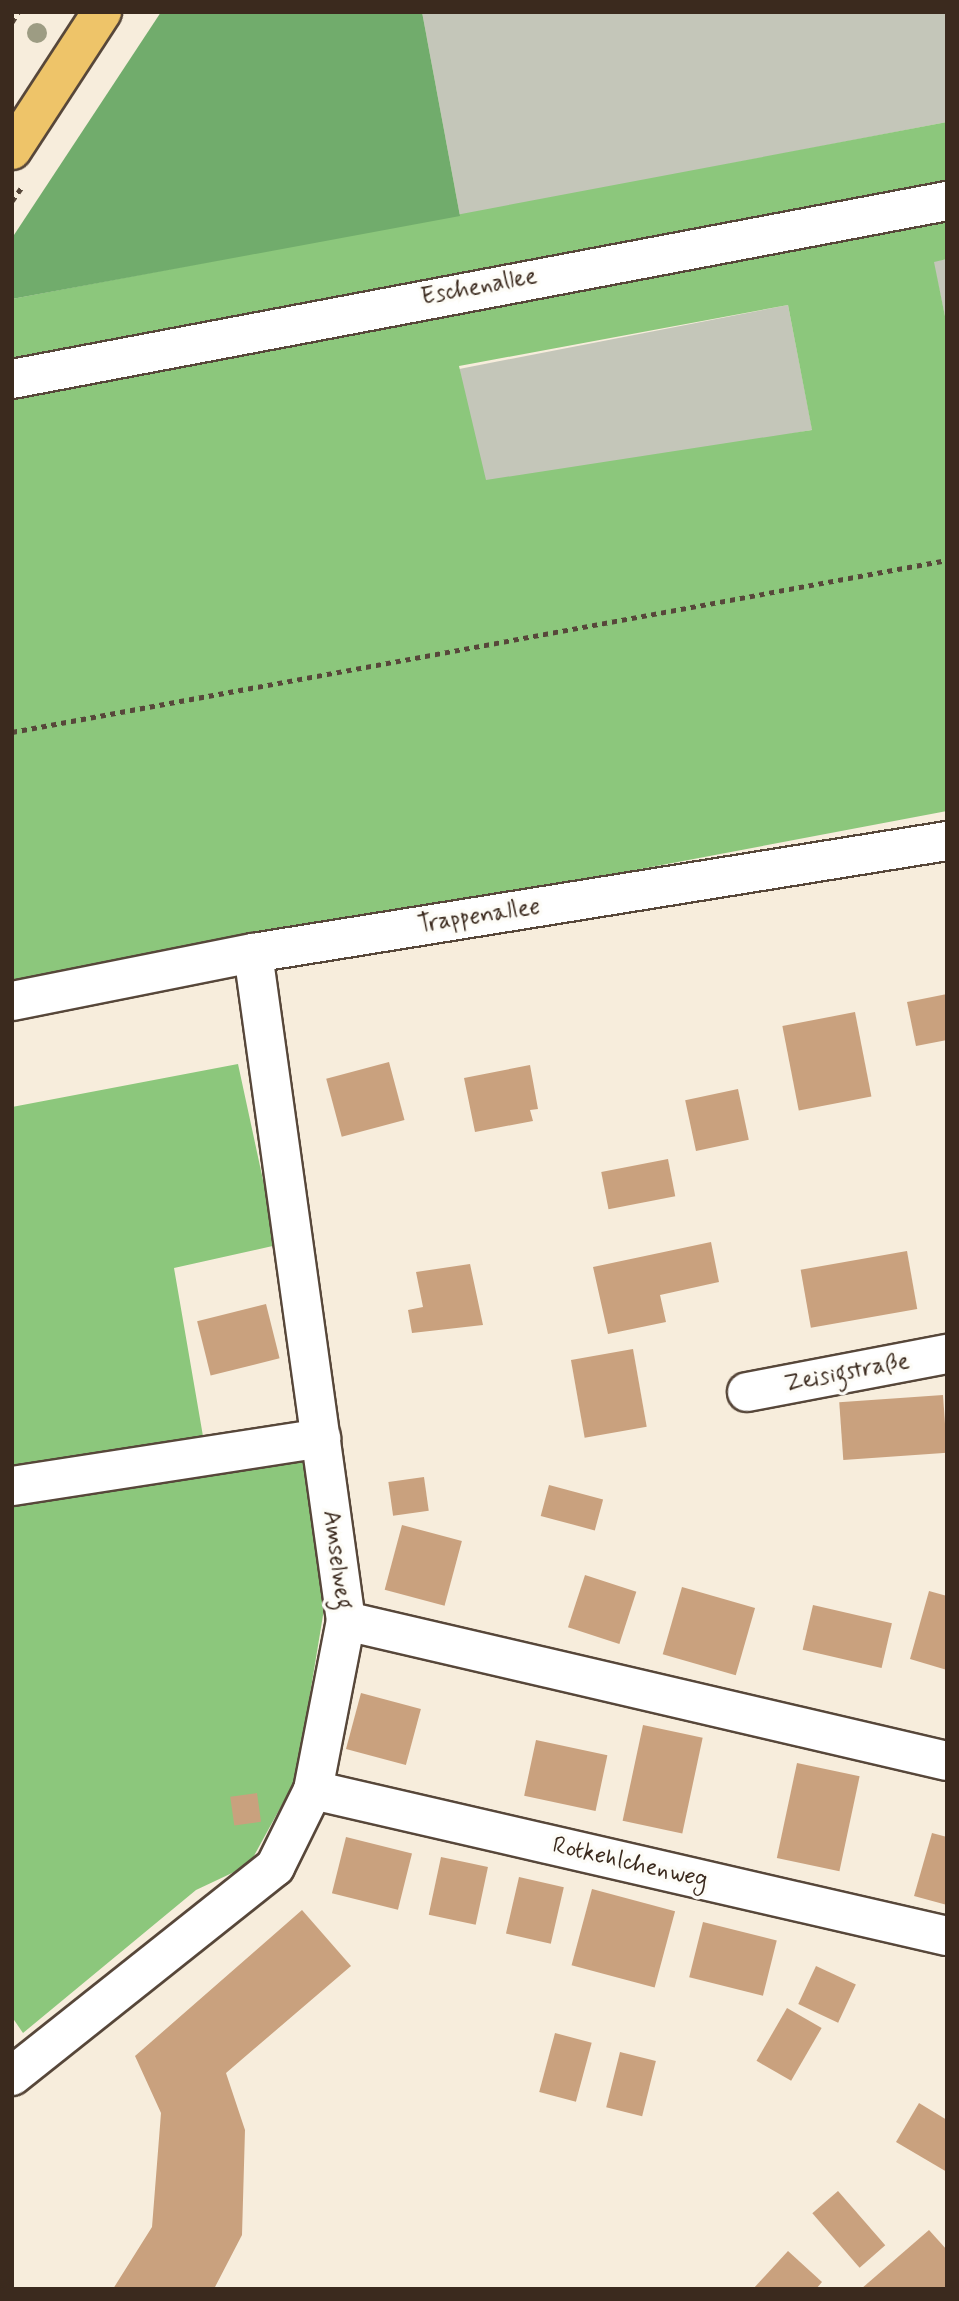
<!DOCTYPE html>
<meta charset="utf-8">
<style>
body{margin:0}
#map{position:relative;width:959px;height:2301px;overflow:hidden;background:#f7eddc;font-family:Mynerve,sans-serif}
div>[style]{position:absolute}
.industrial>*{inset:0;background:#c4c6b9;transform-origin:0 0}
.green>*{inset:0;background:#8cc77c}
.forest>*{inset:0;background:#71ac6c}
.building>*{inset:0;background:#c9a17e;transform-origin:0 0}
.path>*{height:4.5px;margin-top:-2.25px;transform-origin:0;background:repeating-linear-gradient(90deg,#57473a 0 5px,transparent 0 10px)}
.roads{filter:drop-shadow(2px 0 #57473a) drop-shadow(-2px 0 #57473a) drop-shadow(0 2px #57473a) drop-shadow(0 -2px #57473a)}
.minor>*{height:38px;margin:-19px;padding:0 19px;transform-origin:19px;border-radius:19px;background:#fff}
.major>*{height:38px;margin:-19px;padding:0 19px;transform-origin:19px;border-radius:19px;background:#eec469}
.trees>*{width:20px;height:20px;margin:-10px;border-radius:50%;background:#9d9c83}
span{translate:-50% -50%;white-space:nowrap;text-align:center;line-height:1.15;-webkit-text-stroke:7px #fdfcf7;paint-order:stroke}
.street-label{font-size:24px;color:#3b2a1e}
.frame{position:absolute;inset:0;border:14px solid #3b2a1e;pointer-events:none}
</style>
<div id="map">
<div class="industrial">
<div style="clip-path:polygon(422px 12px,947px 12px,947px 122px,460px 216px)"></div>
<div style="clip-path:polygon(947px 259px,947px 326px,933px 261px)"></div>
<div style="left:788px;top:305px;width:127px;height:335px;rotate:79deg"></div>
</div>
<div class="green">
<div style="clip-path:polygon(evenodd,947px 122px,947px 259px,934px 262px,947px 326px,947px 811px,12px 988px,12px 299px,947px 122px,788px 305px,812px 430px,486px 480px,459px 366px,788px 305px)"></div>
<div style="clip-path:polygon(238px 1064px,277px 1245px,174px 1268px,204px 1442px,309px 1432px,328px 1585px,296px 1779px,249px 1865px,196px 1890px,23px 2033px,12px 2017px,12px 1107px)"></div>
</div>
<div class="forest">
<div style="clip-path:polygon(161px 12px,422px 12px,460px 216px,12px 299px,12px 238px)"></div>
</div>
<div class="building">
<div style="clip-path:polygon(947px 994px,947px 1040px,916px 1046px,907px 1002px)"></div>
<div style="left:855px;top:1012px;width:86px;height:74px;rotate:79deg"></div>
<div style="left:389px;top:1062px;width:60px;height:65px;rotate:75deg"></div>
<div style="clip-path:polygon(530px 1065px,538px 1109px,530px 1110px,533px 1121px,475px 1132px,464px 1078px)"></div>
<div style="left:738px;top:1089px;width:52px;height:54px;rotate:78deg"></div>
<div style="left:668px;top:1159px;width:38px;height:68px;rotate:79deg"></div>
<div style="clip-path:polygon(711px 1242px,719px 1282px,660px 1295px,666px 1322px,608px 1334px,593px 1267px)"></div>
<div style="left:907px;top:1251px;width:59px;height:108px;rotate:80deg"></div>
<div style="clip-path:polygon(470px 1264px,483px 1325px,412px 1333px,408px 1310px,423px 1307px,416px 1272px)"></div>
<div style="left:266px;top:1304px;width:56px;height:71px;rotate:76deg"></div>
<div style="left:633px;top:1349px;width:79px;height:63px;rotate:80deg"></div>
<div style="left:943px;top:1395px;width:58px;height:104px;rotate:86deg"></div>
<div style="left:424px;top:1477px;width:34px;height:36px;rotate:82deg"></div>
<div style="left:549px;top:1485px;width:56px;height:32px;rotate:15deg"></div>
<div style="left:402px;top:1525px;width:62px;height:67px;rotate:15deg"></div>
<div style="left:585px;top:1575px;width:54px;height:55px;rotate:18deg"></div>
<div style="left:682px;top:1587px;width:76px;height:70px;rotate:16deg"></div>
<div style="clip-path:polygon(929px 1591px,947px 1596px,947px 1670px,910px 1659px)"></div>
<div style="left:813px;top:1605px;width:81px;height:46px;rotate:13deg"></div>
<div style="left:361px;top:1693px;width:62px;height:58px;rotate:15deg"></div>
<div style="left:643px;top:1725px;width:61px;height:98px;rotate:12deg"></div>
<div style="left:536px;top:1740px;width:73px;height:57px;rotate:12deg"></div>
<div style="left:797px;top:1763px;width:64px;height:97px;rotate:12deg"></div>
<div style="left:257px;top:1793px;width:29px;height:27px;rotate:82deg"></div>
<div style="clip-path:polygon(932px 1833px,947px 1837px,947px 1905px,914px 1896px)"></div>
<div style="left:346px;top:1837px;width:68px;height:58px;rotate:14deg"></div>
<div style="left:441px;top:1857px;width:48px;height:59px;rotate:12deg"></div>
<div style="left:519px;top:1877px;width:46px;height:58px;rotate:13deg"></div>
<div style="left:592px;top:1889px;width:86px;height:79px;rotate:15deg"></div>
<div style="clip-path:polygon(302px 1910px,351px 1966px,226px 2073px,245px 2130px,242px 2235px,214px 2289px,113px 2289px,152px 2227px,161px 2113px,135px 2056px)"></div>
<div style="left:703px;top:1922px;width:76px;height:57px;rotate:14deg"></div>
<div style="left:816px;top:1966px;width:44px;height:42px;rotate:25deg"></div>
<div style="left:787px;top:2008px;width:40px;height:61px;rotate:30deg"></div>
<div style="left:555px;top:2033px;width:38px;height:61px;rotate:15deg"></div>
<div style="left:620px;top:2052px;width:37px;height:57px;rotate:14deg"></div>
<div style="clip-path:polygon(919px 2103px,947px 2120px,947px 2172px,896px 2142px)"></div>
<div style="left:838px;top:2191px;width:72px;height:34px;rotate:49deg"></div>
<div style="clip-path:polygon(929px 2230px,947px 2250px,947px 2289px,861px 2289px)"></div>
<div style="clip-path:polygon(788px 2251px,822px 2282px,816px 2289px,753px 2289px)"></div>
</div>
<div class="path">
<div style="left:12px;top:22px;width:12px;rotate:-59deg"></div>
<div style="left:12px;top:201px;width:16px;rotate:-55deg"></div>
<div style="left:12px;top:732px;width:951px;rotate:-10.42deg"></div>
</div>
<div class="roads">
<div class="minor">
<div style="left:12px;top:379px;width:952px;rotate:-10.78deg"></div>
<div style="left:12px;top:1001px;width:246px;rotate:-11.3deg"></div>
<div style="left:253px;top:953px;width:703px;rotate:-9.17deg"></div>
<div style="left:747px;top:1392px;width:204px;rotate:-10.8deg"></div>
<div style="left:12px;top:1486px;width:313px;rotate:-8.8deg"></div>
<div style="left:346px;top:1621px;width:617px;rotate:13.11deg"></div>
<div style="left:313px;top:1790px;width:651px;rotate:12.97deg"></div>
<div style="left:12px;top:2076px;width:336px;rotate:-38.5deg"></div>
<div style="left:275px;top:1867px;width:86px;rotate:-63.7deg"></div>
<div style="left:313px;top:1790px;width:172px;rotate:-79deg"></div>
<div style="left:346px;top:1621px;width:674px;rotate:-97.93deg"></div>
</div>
<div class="major">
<div style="left:12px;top:150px;width:165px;rotate:-56.9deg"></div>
</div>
</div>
<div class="trees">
<div style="left:37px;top:33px"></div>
</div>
<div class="street-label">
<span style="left:479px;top:287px;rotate:-11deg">Eschenallee</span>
<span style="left:479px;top:916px;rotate:-9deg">Trappenallee</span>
<span style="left:847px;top:1373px;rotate:-11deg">Zeisigstraße</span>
<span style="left:337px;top:1560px;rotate:82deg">Amselweg</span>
<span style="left:630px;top:1863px;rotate:13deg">Rotkehlchenweg</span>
</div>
<div class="frame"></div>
</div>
